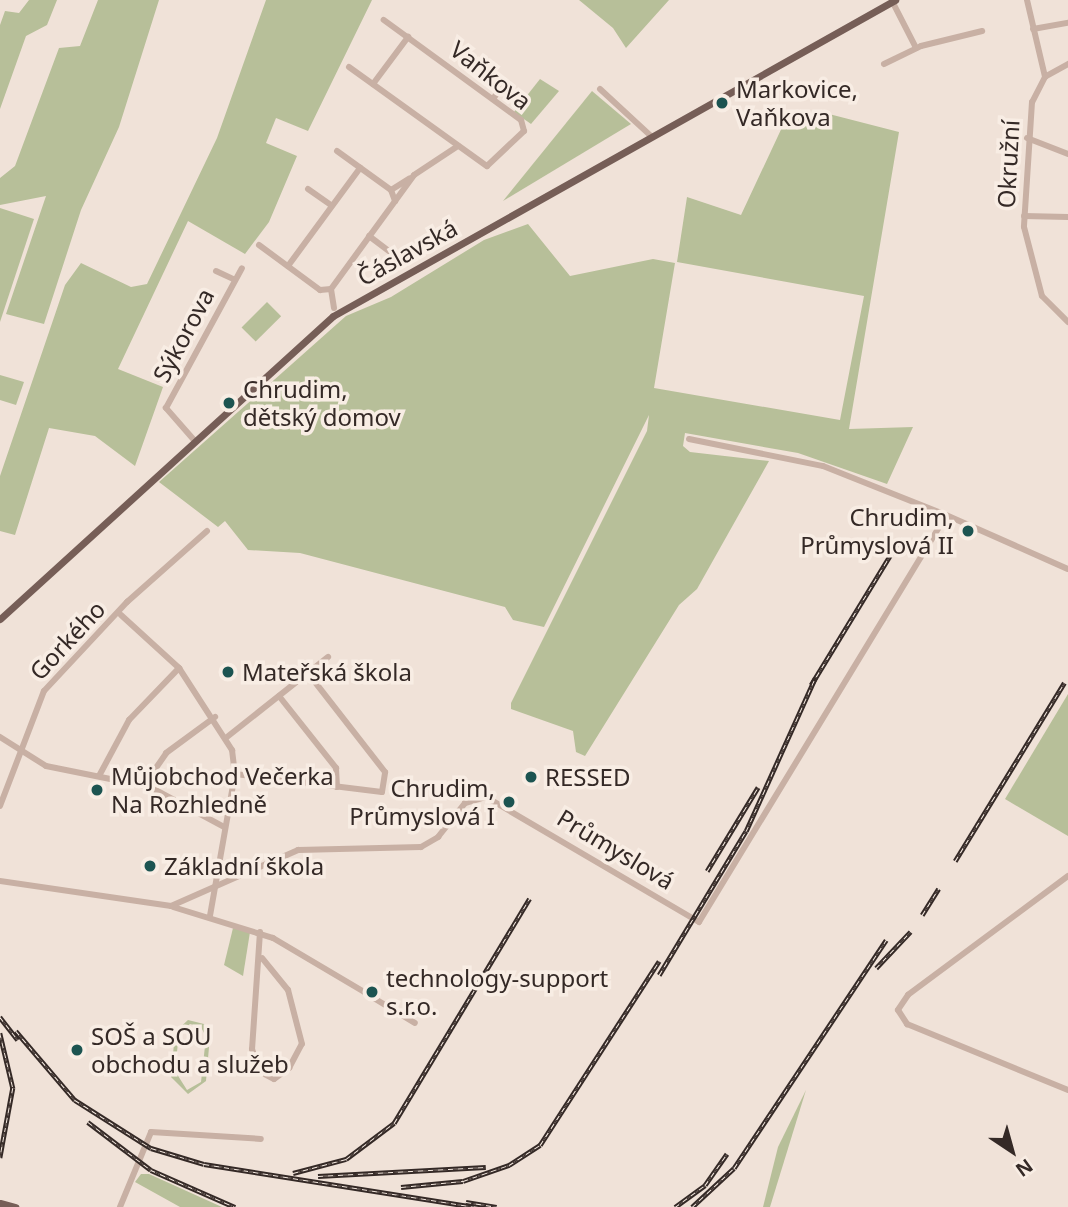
<!DOCTYPE html>
<meta charset="utf-8">
<style>
body{margin:0}
#map{position:relative;width:1068px;height:1207px;overflow:hidden;background:#f0e2d8;font-family:"Noto Sans",sans-serif}
div>[style]{position:absolute}
.green>*{inset:0;background:#b7bf99;transform-origin:0 0}
.minor>*{height:6px;margin:-3px;padding:0 3px;transform-origin:3px;border-radius:3px;background:#c8b0a4}
.major>*{height:7px;margin:-3.5px;padding:0 3.5px;transform-origin:3.5px;border-radius:3.5px;background:#765e57}
.rail>*{height:4.5px;margin-top:-2.25px;transform-origin:0;background:repeating-linear-gradient(90deg,#f8ede4 0 5px,#342926 0 10px);box-sizing:border-box;border-block:2px solid #342926}
.dots>*{width:19px;height:19px;translate:-50% -50%;box-sizing:border-box;border:4px solid #f8ede4;border-radius:50%}
span{translate:-50% -50%;white-space:nowrap;text-align:center;line-height:1.15;-webkit-text-stroke:7px #f8ede4;paint-order:stroke}
.street-label{font-size:24px;color:#342926}
.poi-label{font-size:24px;color:#342926}
.left{translate:0 -50%;text-align:left}
.right{translate:-100% -50%;text-align:right}
.north{position:absolute;left:977px;top:1116px;width:70px;height:70px;-webkit-text-stroke:5px #f8ede4;paint-order:stroke;rotate:144deg;font-size:19px;font-weight:700;line-height:28px;text-align:center;color:#342926}
.north::after{content:'';display:block;margin:auto;width:24px;height:32px;background:#342926;clip-path:polygon(50% 0,100% 100%,50% 72%,0 100%)}
</style>
<div id="map">
<div class="green">
<div style="clip-path:polygon(29px 0,57px 0,47px 25px,26px 36px,0 109px,0 25px,5px 11px,19px 13px)"></div>
<div style="clip-path:polygon(98px 0,159px 0,119px 127px,81px 210px,44px 324px,6px 314px,46px 196px,0 205px,0 178px,15px 166px,59px 48px,80px 46px)"></div>
<div style="clip-path:polygon(266px 0,372px 0,308px 131px,276px 118px,266px 143px,297px 156px,269px 222px,245px 254px,188px 221px,118px 369px,163px 387px,135px 466px,95px 436px,49px 428px,15px 535px,0 531px,0 476px,65px 285px,81px 263px,131px 287px,147px 284px,217px 138px)"></div>
<div style="clip-path:polygon(579px 0,669px 0,626px 48px,613px 28px)"></div>
<div style="clip-path:polygon(540px 79px,559px 91px,531px 124px,514px 112px)"></div>
<div style="clip-path:polygon(592px 91px,631px 124px,503px 201px)"></div>
<div style="clip-path:polygon(829px 114px,899px 132px,849px 429px,913px 427px,887px 484px,798px 453px,685px 433px,683px 446px,690px 452px,769px 461px,697px 589px,679px 605px,585px 756px,576px 752px,573px 731px,511px 709px,511px 703px,647px 431px,649px 415px,544px 627px,513px 620px,505px 607px,300px 553px,248px 550px,225px 521px,218px 527px,159px 482px,346px 316px,391px 297px,484px 240px,528px 224px,570px 276px,653px 259px,675px 263px,654px 388px,840px 420px,864px 296px,677px 262px,687px 197px,741px 215px,785px 121px)"></div>
<div style="clip-path:polygon(0 208px,34px 219px,0 322px)"></div>
<div style="left:267px;top:302px;width:20px;height:36px;rotate:45deg"></div>
<div style="clip-path:polygon(0 375px,24px 382px,16px 405px,0 400px)"></div>
<div style="clip-path:polygon(1068px 694px,1068px 836px,1005px 799px)"></div>
<div style="clip-path:polygon(233px 928px,250px 932px,243px 976px,224px 965px)"></div>
<div style="clip-path:polygon(evenodd,188px 1020px,204px 1024px,210px 1036px,206px 1081px,188px 1094px,171px 1077px,175px 1032px,188px 1020px,190px 1024px,201px 1027px,206px 1037px,201px 1082px,187px 1090px,175px 1071px,179px 1033px,190px 1024px)"></div>
<div style="clip-path:polygon(806px 1090px,770px 1207px,763px 1207px,778px 1147px)"></div>
<div style="clip-path:polygon(141px 1174px,149px 1174px,222px 1207px,180px 1207px,135px 1182px)"></div>
</div>
<div class="minor">
<div style="left:1027px;top:0;width:79px;rotate:76.8deg"></div>
<div style="left:892px;top:1px;width:53px;rotate:62.9deg"></div>
<div style="left:1033px;top:29px;width:36px;rotate:-10deg"></div>
<div style="left:884px;top:64px;width:41px;rotate:-25.9deg"></div>
<div style="left:921px;top:46px;width:63px;rotate:-13.8deg"></div>
<div style="left:1068px;top:64px;width:26px;rotate:151deg"></div>
<div style="left:1045px;top:77px;width:28px;rotate:117deg"></div>
<div style="left:1032px;top:102px;width:125px;rotate:93.7deg"></div>
<div style="left:1024px;top:227px;width:71px;rotate:75.4deg"></div>
<div style="left:1042px;top:296px;width:37px;rotate:45deg"></div>
<div style="left:349px;top:67px;width:170px;rotate:35.7deg"></div>
<div style="left:487px;top:166px;width:51px;rotate:-43.4deg"></div>
<div style="left:524px;top:131px;width:11px;rotate:-105deg"></div>
<div style="left:521px;top:120px;width:170px;rotate:-143.9deg"></div>
<div style="left:373px;top:84px;width:59px;rotate:-53.3deg"></div>
<div style="left:600px;top:89px;width:71px;rotate:42.7deg"></div>
<div style="left:493px;top:99px;width:16px;rotate:-55deg"></div>
<div style="left:1027px;top:138px;width:44px;rotate:21.3deg"></div>
<div style="left:337px;top:151px;width:67px;rotate:35.8deg"></div>
<div style="left:391px;top:190px;width:12px;rotate:70deg"></div>
<div style="left:308px;top:189px;width:29px;rotate:35deg"></div>
<div style="left:391px;top:190px;width:22px;rotate:-32deg"></div>
<div style="left:1024px;top:216px;width:44px;rotate:1.3deg"></div>
<div style="left:369px;top:236px;width:25px;rotate:37deg"></div>
<div style="left:259px;top:245px;width:76px;rotate:36.4deg"></div>
<div style="left:320px;top:290px;width:11px;rotate:-5deg"></div>
<div style="left:288px;top:266px;width:122px;rotate:-53.7deg"></div>
<div style="left:216px;top:271px;width:21px;rotate:25deg"></div>
<div style="left:334px;top:308px;width:19px;rotate:-99deg"></div>
<div style="left:331px;top:289px;width:141px;rotate:-53.9deg"></div>
<div style="left:414px;top:175px;width:53px;rotate:-33.4deg"></div>
<div style="left:689px;top:439px;width:137px;rotate:11.4deg"></div>
<div style="left:823px;top:466px;width:132px;rotate:21.7deg"></div>
<div style="left:194px;top:440px;width:43px;rotate:-131.2deg"></div>
<div style="left:166px;top:408px;width:159px;rotate:-61.5deg"></div>
<div style="left:121px;top:615px;width:79px;rotate:42.4deg"></div>
<div style="left:179px;top:668px;width:98px;rotate:57.1deg"></div>
<div style="left:232px;top:750px;width:24px;rotate:83deg"></div>
<div style="left:235px;top:774px;width:144px;rotate:100deg"></div>
<div style="left:279px;top:696px;width:92px;rotate:51.6deg"></div>
<div style="left:336px;top:768px;width:19px;rotate:87deg"></div>
<div style="left:0;top:737px;width:54px;rotate:32.2deg"></div>
<div style="left:46px;top:766px;width:106px;rotate:11.4deg"></div>
<div style="left:150px;top:787px;width:84px;rotate:28.4deg"></div>
<div style="left:227px;top:737px;width:129px;rotate:-38.4deg"></div>
<div style="left:235px;top:774px;width:148px;rotate:7deg"></div>
<div style="left:382px;top:792px;width:20px;rotate:-81deg"></div>
<div style="left:385px;top:772px;width:125px;rotate:-127.9deg"></div>
<div style="left:99px;top:776px;width:64px;rotate:-61.8deg"></div>
<div style="left:129px;top:720px;width:72px;rotate:-46.1deg"></div>
<div style="left:144px;top:785px;width:39px;rotate:-55deg"></div>
<div style="left:166px;top:753px;width:61px;rotate:-36.3deg"></div>
<div style="left:0;top:806px;width:123px;rotate:-69.1deg"></div>
<div style="left:44px;top:691px;width:122px;rotate:-47deg"></div>
<div style="left:127px;top:602px;width:107px;rotate:-41.6deg"></div>
<div style="left:1068px;top:876px;width:199px;rotate:143.4deg"></div>
<div style="left:908px;top:995px;width:18px;rotate:124deg"></div>
<div style="left:898px;top:1010px;width:17px;rotate:57deg"></div>
<div style="left:907px;top:1024px;width:174px;rotate:22.3deg"></div>
<div style="left:0;top:881px;width:173px;rotate:8.3deg"></div>
<div style="left:171px;top:906px;width:139px;rotate:-23.8deg"></div>
<div style="left:298px;top:850px;width:123px;rotate:-1.4deg"></div>
<div style="left:421px;top:847px;width:20px;rotate:-30deg"></div>
<div style="left:438px;top:837px;width:43px;rotate:-51.5deg"></div>
<div style="left:465px;top:803px;width:22px;rotate:-16deg"></div>
<div style="left:486px;top:797px;width:247px;rotate:30.4deg"></div>
<div style="left:699px;top:922px;width:476px;rotate:-58.7deg"></div>
<div style="left:946px;top:515px;width:133px;rotate:23.9deg"></div>
<div style="left:173px;top:907px;width:105px;rotate:17.2deg"></div>
<div style="left:273px;top:938px;width:108px;rotate:30.6deg"></div>
<div style="left:260px;top:932px;width:117px;rotate:93.9deg"></div>
<div style="left:252px;top:1049px;width:23px;rotate:72deg"></div>
<div style="left:259px;top:1071px;width:17px;rotate:28deg"></div>
<div style="left:274px;top:1079px;width:19px;rotate:-36deg"></div>
<div style="left:289px;top:1068px;width:27px;rotate:-62deg"></div>
<div style="left:302px;top:1044px;width:56px;rotate:-104.5deg"></div>
<div style="left:288px;top:990px;width:41px;rotate:-129.1deg"></div>
<div style="left:372px;top:997px;width:50px;rotate:31.2deg"></div>
<div style="left:120px;top:1207px;width:81px;rotate:-67.5deg"></div>
<div style="left:151px;top:1132px;width:110px;rotate:3.6deg"></div>
</div>
<div class="major">
<div style="left:0;top:619px;width:450px;rotate:-42.3deg"></div>
<div style="left:333px;top:316px;width:645px;rotate:-29.35deg"></div>
<div style="left:0;top:1203px;width:16px;rotate:15deg"></div>
</div>
<div class="rail">
<div style="left:811px;top:685px;width:165px;rotate:-58.6deg"></div>
<div style="left:955px;top:861px;width:209px;rotate:-58.5deg"></div>
<div style="left:707px;top:871px;width:98px;rotate:-58.7deg"></div>
<div style="left:922px;top:915px;width:31px;rotate:-58deg"></div>
<div style="left:876px;top:968px;width:50px;rotate:-46.6deg"></div>
<div style="left:659px;top:975px;width:168px;rotate:-58.9deg"></div>
<div style="left:746px;top:831px;width:168px;rotate:-65.7deg"></div>
<div style="left:0;top:1017px;width:29px;rotate:52deg"></div>
<div style="left:16px;top:1031px;width:91px;rotate:49.5deg"></div>
<div style="left:75px;top:1100px;width:90px;rotate:32.3deg"></div>
<div style="left:151px;top:1148px;width:55px;rotate:16.8deg"></div>
<div style="left:204px;top:1164px;width:273px;rotate:9deg"></div>
<div style="left:0;top:1033px;width:57px;rotate:76.7deg"></div>
<div style="left:13px;top:1088px;width:71px;rotate:100.5deg"></div>
<div style="left:88px;top:1122px;width:79px;rotate:37.3deg"></div>
<div style="left:151px;top:1170px;width:92px;rotate:23.8deg"></div>
<div style="left:293px;top:1173px;width:55px;rotate:-14.8deg"></div>
<div style="left:346px;top:1159px;width:60px;rotate:-36.9deg"></div>
<div style="left:394px;top:1123px;width:262px;rotate:-58.9deg"></div>
<div style="left:318px;top:1176px;width:168px;rotate:-3.1deg"></div>
<div style="left:401px;top:1187px;width:62px;rotate:-5.5deg"></div>
<div style="left:463px;top:1181px;width:49px;rotate:-19.2deg"></div>
<div style="left:509px;top:1165px;width:37px;rotate:-33deg"></div>
<div style="left:540px;top:1145px;width:219px;rotate:-57.1deg"></div>
<div style="left:466px;top:1202px;width:31px;rotate:9deg"></div>
<div style="left:675px;top:1207px;width:37px;rotate:-36deg"></div>
<div style="left:705px;top:1185px;width:38px;rotate:-55deg"></div>
<div style="left:692px;top:1207px;width:57px;rotate:-42.9deg"></div>
<div style="left:734px;top:1168px;width:274px;rotate:-56.3deg"></div>
</div>
<div class="dots">
<div style="left:722px;top:103px;background:#1c5451"></div>
<div style="left:229px;top:403px;background:#1c5451"></div>
<div style="left:968px;top:531px;background:#1c5451"></div>
<div style="left:228px;top:672px;background:#1c5451"></div>
<div style="left:531px;top:777px;background:#1c5451"></div>
<div style="left:97px;top:790px;background:#1c5451"></div>
<div style="left:509px;top:802px;background:#1c5451"></div>
<div style="left:150px;top:866px;background:#1c5451"></div>
<div style="left:372px;top:992px;background:#1c5451"></div>
<div style="left:77px;top:1050px;background:#1c5451"></div>
</div>
<div class="street-label">
<span style="left:491px;top:75px;rotate:38deg">Vaňkova</span>
<span style="left:1008px;top:164px;rotate:-87deg">Okružní</span>
<span style="left:407px;top:252px;rotate:-29deg">Čáslavská</span>
<span style="left:183px;top:335px;rotate:-62deg">Sýkorova</span>
<span style="left:67px;top:640px;rotate:-47deg">Gorkého</span>
<span style="left:616px;top:849px;rotate:31deg">Průmyslová</span>
</div>
<div class="poi-label">
<span class="left" style="left:736px;top:103px">Markovice,<br>Vaňkova</span>
<span class="left" style="left:243px;top:403px">Chrudim,<br>dětský domov</span>
<span class="right" style="left:954px;top:531px">Chrudim,<br>Průmyslová II</span>
<span class="left" style="left:242px;top:672px">Mateřská škola</span>
<span class="left" style="left:111px;top:790px">Můjobchod Večerka<br>Na Rozhledně</span>
<span class="left" style="left:545px;top:777px">RESSED</span>
<span class="right" style="left:495px;top:802px">Chrudim,<br>Průmyslová I</span>
<span class="left" style="left:164px;top:866px">Základní škola</span>
<span class="left" style="left:386px;top:992px">technology-support<br>s.r.o.</span>
<span class="left" style="left:91px;top:1050px">SOŠ a SOU<br>obchodu a služeb</span>
</div>
<div class="north">N</div>
</div>
